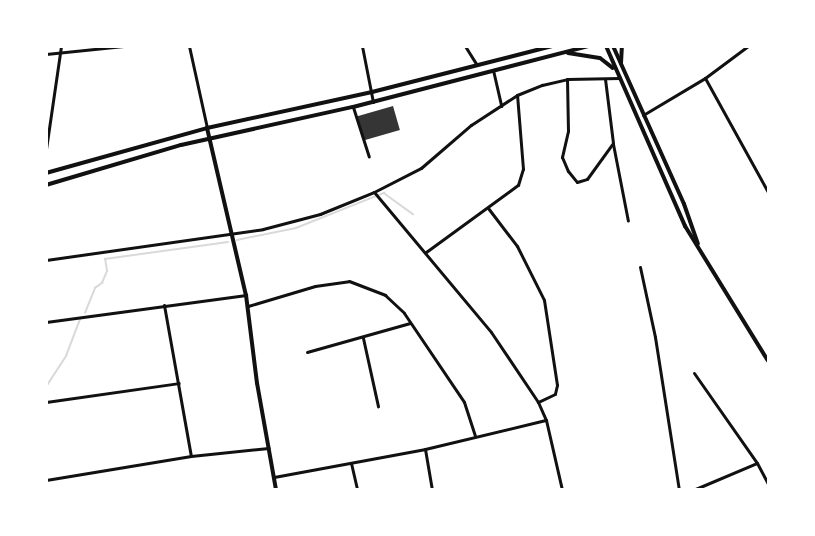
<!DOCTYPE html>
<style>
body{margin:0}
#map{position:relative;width:815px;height:536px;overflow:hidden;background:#fff;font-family:"Fira Sans",sans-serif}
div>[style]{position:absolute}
.stream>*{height:1.5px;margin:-0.75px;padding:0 0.75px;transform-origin:0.75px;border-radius:0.75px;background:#d9d9d9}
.building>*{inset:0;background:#353535;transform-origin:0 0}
.minor>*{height:3px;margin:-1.5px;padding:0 1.5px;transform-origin:1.5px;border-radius:1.5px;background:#111}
.tertiary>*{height:4px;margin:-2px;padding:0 2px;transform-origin:2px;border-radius:2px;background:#111}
.secondary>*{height:4px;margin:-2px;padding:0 2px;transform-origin:2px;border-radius:2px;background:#111}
span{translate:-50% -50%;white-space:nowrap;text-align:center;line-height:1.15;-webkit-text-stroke:6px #fff;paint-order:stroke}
.frame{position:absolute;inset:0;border:48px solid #fff;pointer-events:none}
</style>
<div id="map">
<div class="stream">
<div style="left:237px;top:240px;width:60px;rotate:-11.5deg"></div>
<div style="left:296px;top:228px;width:95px;rotate:-21.7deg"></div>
<div style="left:384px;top:193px;width:36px;rotate:36deg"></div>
<div style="left:85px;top:313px;width:27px;rotate:-68deg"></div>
<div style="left:95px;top:288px;width:9px;rotate:-36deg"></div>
<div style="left:102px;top:283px;width:13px;rotate:-67deg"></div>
<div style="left:107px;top:271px;width:12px;rotate:-99deg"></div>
<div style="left:105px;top:259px;width:124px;rotate:-7.9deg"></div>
<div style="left:46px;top:387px;width:37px;rotate:-57deg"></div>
<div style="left:66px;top:356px;width:39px;rotate:-69deg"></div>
</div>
<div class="building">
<div style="left:393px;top:106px;width:25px;height:37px;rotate:74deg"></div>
</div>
<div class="minor">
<div style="left:189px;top:46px;width:84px;rotate:77.6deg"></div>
<div style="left:362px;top:46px;width:57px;rotate:78.9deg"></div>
<div style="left:465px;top:46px;width:22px;rotate:58deg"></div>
<div style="left:46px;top:54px;width:78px;rotate:-5.9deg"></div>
<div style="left:493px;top:70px;width:37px;rotate:77deg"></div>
<div style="left:705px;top:78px;width:130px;rotate:61.1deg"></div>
<div style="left:567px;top:79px;width:52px;rotate:88.9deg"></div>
<div style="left:568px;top:131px;width:27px;rotate:103deg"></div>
<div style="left:562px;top:157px;width:15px;rotate:67deg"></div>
<div style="left:568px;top:171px;width:14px;rotate:51deg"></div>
<div style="left:577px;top:182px;width:10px;rotate:-17deg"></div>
<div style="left:587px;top:179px;width:44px;rotate:-54.2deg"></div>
<div style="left:613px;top:143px;width:64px;rotate:-97.1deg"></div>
<div style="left:353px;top:107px;width:52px;rotate:72.3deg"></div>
<div style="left:643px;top:115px;width:72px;rotate:-30.8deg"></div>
<div style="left:705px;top:78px;width:54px;rotate:-36.7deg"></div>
<div style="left:613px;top:144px;width:78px;rotate:79deg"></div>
<div style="left:46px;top:149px;width:104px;rotate:-81.7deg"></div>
<div style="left:374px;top:192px;width:182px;rotate:50.1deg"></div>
<div style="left:491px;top:332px;width:84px;rotate:56.1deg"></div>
<div style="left:538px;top:402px;width:20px;rotate:66deg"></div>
<div style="left:546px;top:420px;width:72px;rotate:77.1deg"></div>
<div style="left:488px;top:208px;width:48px;rotate:52.7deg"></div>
<div style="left:517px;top:246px;width:60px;rotate:63.4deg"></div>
<div style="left:544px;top:300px;width:86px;rotate:81.3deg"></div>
<div style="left:557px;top:385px;width:9px;rotate:103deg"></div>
<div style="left:555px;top:394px;width:19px;rotate:155deg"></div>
<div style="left:426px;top:252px;width:114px;rotate:-36.1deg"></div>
<div style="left:518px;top:185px;width:17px;rotate:-73deg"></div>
<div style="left:523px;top:169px;width:74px;rotate:-94.6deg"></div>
<div style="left:46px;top:260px;width:219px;rotate:-8.1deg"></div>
<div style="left:263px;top:229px;width:59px;rotate:-14.7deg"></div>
<div style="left:320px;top:214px;width:58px;rotate:-22.2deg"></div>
<div style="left:374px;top:192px;width:53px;rotate:-27.1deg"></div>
<div style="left:421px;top:168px;width:66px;rotate:-40.7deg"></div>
<div style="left:471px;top:125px;width:55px;rotate:-33.1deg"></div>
<div style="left:517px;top:95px;width:27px;rotate:-22deg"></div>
<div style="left:542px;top:85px;width:26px;rotate:-13deg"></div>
<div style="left:567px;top:79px;width:53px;rotate:-1.1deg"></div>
<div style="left:640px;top:267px;width:72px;rotate:77.9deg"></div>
<div style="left:655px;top:337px;width:155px;rotate:81.1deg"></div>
<div style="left:164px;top:305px;width:153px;rotate:79.9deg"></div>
<div style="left:248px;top:306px;width:70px;rotate:-16.6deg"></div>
<div style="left:315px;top:286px;width:34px;rotate:-8deg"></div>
<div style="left:349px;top:281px;width:39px;rotate:21deg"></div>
<div style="left:385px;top:295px;width:26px;rotate:43deg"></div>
<div style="left:404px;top:313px;width:107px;rotate:56deg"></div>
<div style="left:464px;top:402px;width:35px;rotate:72deg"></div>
<div style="left:46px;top:322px;width:202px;rotate:-7.7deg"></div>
<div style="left:363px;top:338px;width:70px;rotate:77.6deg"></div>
<div style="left:307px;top:352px;width:107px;rotate:-15.7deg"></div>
<div style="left:694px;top:373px;width:110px;rotate:55deg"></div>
<div style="left:757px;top:463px;width:24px;rotate:62deg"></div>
<div style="left:46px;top:402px;width:134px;rotate:-8.1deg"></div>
<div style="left:425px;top:449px;width:42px;rotate:80.3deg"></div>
<div style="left:351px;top:463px;width:28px;rotate:77deg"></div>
<div style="left:274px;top:477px;width:154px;rotate:-10.5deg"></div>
<div style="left:425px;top:449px;width:124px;rotate:-13.5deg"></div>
<div style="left:46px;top:480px;width:147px;rotate:-9.4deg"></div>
<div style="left:191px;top:456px;width:78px;rotate:-5.9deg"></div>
<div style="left:693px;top:490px;width:69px;rotate:-22.9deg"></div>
</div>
<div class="tertiary">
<div style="left:207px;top:128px;width:171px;rotate:76.9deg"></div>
<div style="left:246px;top:295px;width:89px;rotate:82.9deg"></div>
<div style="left:257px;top:383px;width:109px;rotate:79.9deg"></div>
</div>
<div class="secondary">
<div style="left:606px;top:46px;width:197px;rotate:66.3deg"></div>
<div style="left:685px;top:226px;width:158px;rotate:58.4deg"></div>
<div style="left:613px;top:46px;width:173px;rotate:65.8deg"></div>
<div style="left:684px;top:204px;width:42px;rotate:70.7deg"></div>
<div style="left:568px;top:53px;width:32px;rotate:9deg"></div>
<div style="left:600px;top:58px;width:16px;rotate:38deg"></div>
<div style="left:621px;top:63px;width:17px;rotate:-87deg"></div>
<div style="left:46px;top:173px;width:167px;rotate:-15.6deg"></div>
<div style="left:207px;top:128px;width:169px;rotate:-12.3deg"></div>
<div style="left:372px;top:92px;width:186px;rotate:-14.3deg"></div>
<div style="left:46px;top:185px;width:141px;rotate:-16.5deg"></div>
<div style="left:181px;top:145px;width:176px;rotate:-12.5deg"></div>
<div style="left:353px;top:107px;width:244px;rotate:-14.5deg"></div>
</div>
<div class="frame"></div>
</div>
